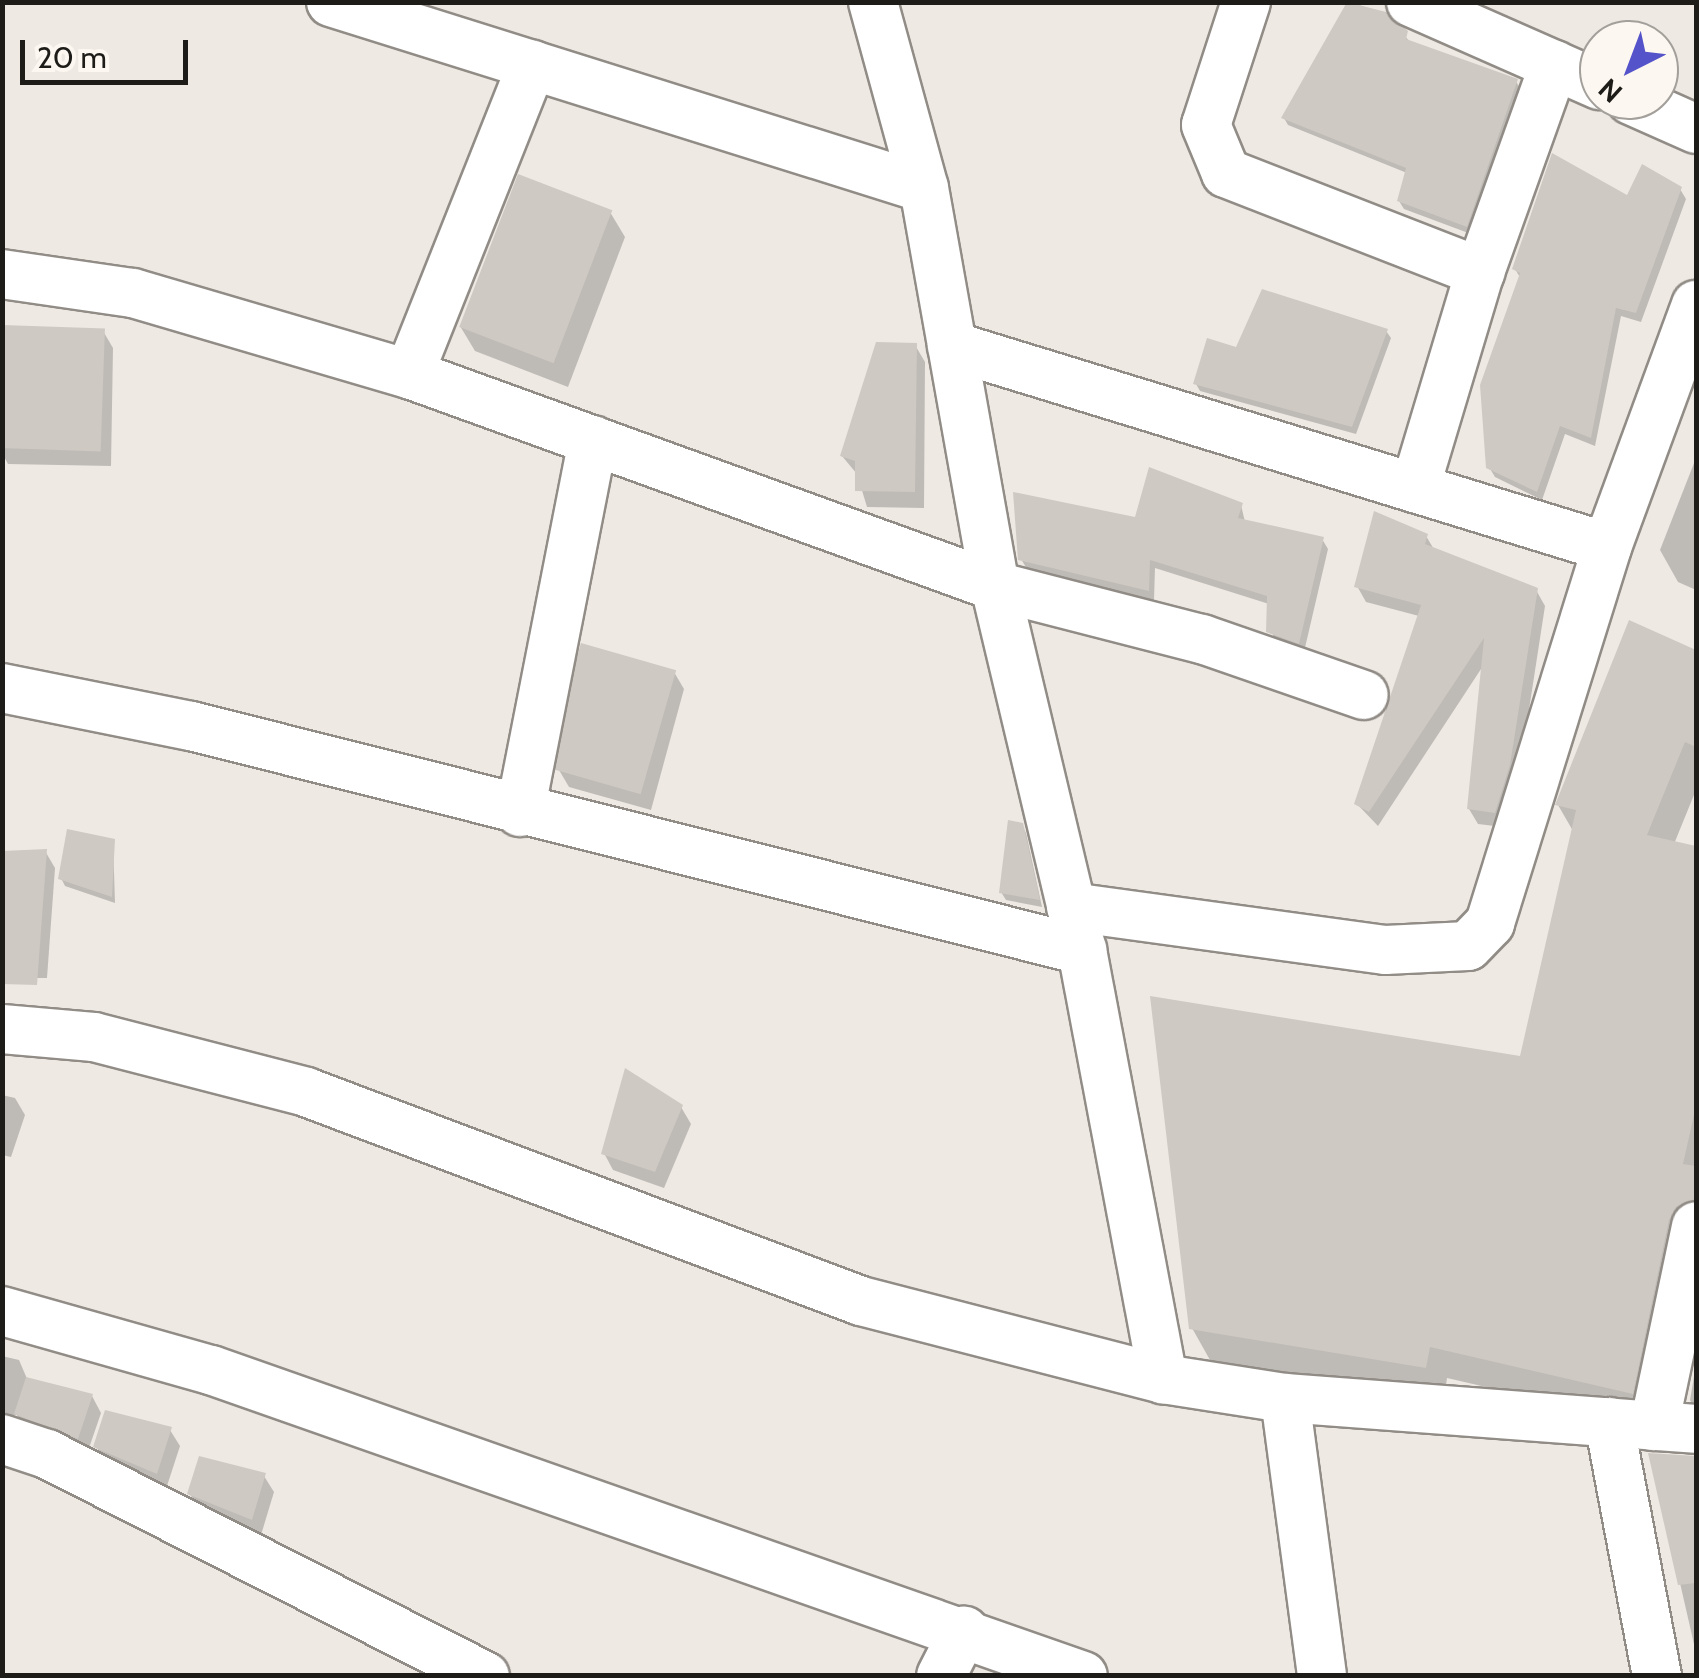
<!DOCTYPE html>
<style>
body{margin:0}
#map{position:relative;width:1699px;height:1678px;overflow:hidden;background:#eee9e3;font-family:Cabin,sans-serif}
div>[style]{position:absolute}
.shadow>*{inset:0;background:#0003}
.building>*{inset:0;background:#cec9c2;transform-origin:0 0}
.roads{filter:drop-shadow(2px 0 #918c86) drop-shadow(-2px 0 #918c86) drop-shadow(0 2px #918c86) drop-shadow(0 -2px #918c86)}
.minor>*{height:48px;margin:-24px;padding:0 24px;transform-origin:24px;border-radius:24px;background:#fff}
span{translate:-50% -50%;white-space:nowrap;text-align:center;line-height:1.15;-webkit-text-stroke:8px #fcf7f0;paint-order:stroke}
.frame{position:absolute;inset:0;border:5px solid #1d1c19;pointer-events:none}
.north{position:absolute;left:1579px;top:20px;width:100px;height:100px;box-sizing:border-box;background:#fcf7f0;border:2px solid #a39f9a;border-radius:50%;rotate:222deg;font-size:28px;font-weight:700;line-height:40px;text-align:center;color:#1d1c19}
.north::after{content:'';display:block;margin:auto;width:35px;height:45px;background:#5453ca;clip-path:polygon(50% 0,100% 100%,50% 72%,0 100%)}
.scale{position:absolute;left:20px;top:40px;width:168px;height:45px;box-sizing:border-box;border:5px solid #1d1c19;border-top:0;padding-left:12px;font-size:30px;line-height:35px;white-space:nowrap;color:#1d1c19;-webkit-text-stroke:8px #fcf7f0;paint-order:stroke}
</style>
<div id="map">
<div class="shadow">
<div style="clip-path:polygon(1350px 2px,1385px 14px,1411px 43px,1516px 81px,1520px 89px,1471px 234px,1404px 209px,1399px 201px,1407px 173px,1288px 125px,1284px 118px)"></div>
<div style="clip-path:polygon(1680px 189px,1686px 199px,1641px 322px,1621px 316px,1595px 446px,1565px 434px,1542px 500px,1495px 477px,1489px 467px,1521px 279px,1515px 269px,1628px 199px)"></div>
<div style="clip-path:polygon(610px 212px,625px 237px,568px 387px,475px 351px,460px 326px)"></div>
<div style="clip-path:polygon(2px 328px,103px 331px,113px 348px,111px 466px,8px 464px,2px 453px)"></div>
<div style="clip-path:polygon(1386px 331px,1391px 338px,1356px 434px,1200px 391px,1196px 384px,1237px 350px)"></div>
<div style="clip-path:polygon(915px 345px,925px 362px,924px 508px,867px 507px,857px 474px,842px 456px)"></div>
<div style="clip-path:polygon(1696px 458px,1696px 590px,1678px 582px,1660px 550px)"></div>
<div style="clip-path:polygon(1241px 505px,1245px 522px,1322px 539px,1328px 549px,1304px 652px,1274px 642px,1269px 604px,1155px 568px,1154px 600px,1027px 569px,1021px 559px,1137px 520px)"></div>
<div style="clip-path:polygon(1426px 536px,1435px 551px,1536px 590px,1545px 606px,1518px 781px,1503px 827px,1478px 824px,1469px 809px,1483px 666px,1378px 826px,1357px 804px,1419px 616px,1366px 602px,1357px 586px)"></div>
<div style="clip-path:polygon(1630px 624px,1696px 652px,1696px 790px,1674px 844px,1696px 849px,1696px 1217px,1650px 1425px,1447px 1378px,1444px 1399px,1210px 1360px,1192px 1328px,1522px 1059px,1573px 831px,1558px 805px)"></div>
<div style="clip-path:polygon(674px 672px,684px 689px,651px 810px,569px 787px,559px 770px)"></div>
<div style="clip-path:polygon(1022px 825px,1026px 833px,1042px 907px,1006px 900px,1001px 892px)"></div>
<div style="clip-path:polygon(113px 841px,115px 903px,65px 886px,61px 878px)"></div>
<div style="clip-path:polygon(45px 851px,55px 868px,47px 978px,2px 978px)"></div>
<div style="clip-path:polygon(2px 1095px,15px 1098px,25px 1115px,11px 1157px,2px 1155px)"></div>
<div style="clip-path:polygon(681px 1107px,691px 1124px,664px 1188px,613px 1170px,604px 1153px)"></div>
<div style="clip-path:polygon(2px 1356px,19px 1360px,28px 1381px,92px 1396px,101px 1413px,87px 1454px,26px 1431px,17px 1415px,2px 1416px)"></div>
<div style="clip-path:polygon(1696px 1365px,1696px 1412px,1690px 1400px)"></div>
<div style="clip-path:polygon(170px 1430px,180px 1446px,166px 1489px,106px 1463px,96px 1446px)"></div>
<div style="clip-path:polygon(1651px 1456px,1696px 1456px,1696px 1653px)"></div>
<div style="clip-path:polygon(264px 1476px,274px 1492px,261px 1535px,200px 1511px,190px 1494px)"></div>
</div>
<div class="building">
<div style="clip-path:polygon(1347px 2px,1386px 12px,1408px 31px,1406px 39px,1518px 79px,1467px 227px,1397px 201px,1406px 168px,1281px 118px)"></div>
<div style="clip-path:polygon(1552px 153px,1627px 195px,1642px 164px,1682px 187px,1636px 313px,1616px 308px,1591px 438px,1560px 426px,1537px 492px,1486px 468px,1480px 385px,1520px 273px,1512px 269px)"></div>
<div style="left:518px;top:174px;width:101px;height:164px;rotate:21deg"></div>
<div style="clip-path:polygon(1262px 289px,1388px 329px,1352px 427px,1193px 384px,1207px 338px,1236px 347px)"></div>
<div style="left:2px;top:325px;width:103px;height:123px;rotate:2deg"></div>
<div style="clip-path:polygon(876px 342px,917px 343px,915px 492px,855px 491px,855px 461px,840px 456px)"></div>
<div style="clip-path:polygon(1149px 467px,1243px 503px,1238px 518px,1324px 537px,1299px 644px,1266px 632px,1267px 596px,1150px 560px,1149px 591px,1018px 560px,1013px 492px,1135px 517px)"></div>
<div style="clip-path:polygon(1374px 511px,1428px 534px,1425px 544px,1538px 588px,1510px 765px,1495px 813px,1467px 809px,1484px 638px,1369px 812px,1354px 804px,1421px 605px,1354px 587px)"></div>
<div style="clip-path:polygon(1629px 620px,1696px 650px,1696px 747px,1685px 742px,1647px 835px,1696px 846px,1696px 1106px,1683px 1164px,1696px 1166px,1696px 1199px,1676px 1207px,1669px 1220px,1633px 1394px,1430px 1347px,1426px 1368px,1189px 1329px,1150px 996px,1520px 1056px,1576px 810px,1555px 805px)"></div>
<div style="left:581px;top:643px;width:99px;height:129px;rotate:16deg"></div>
<div style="clip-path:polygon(1008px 820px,1023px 823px,1040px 900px,999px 893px)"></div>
<div style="clip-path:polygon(67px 829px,115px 839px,112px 897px,58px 879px)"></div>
<div style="clip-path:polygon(47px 849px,37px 985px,2px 984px,2px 851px)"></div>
<div style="clip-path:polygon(625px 1068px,683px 1105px,655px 1172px,601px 1154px)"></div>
<div style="clip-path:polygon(26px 1377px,93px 1394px,78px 1439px,14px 1414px)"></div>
<div style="clip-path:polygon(105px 1410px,172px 1427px,157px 1474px,93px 1447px)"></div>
<div style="clip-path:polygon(1648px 1453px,1696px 1456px,1696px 1583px,1678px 1585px)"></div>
<div style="clip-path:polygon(199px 1456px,266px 1473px,252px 1520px,187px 1494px)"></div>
</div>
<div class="roads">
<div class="minor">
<div style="left:331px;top:2px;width:621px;rotate:17.41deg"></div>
<div style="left:873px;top:2px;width:193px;rotate:74.7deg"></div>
<div style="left:924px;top:188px;width:404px;rotate:79.9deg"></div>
<div style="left:995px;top:586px;width:374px;rotate:76.6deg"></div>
<div style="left:1082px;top:950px;width:437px;rotate:79.3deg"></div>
<div style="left:1246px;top:2px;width:129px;rotate:108deg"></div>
<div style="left:1206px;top:125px;width:52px;rotate:67.4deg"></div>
<div style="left:1226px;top:173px;width:273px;rotate:21.3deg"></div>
<div style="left:1411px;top:2px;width:206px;rotate:23.8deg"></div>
<div style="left:1631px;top:100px;width:71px;rotate:24deg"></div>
<div style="left:2px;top:274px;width:132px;rotate:8.3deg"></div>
<div style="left:133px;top:293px;width:288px;rotate:16.4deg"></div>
<div style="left:409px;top:374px;width:623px;rotate:19.89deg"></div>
<div style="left:995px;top:586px;width:214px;rotate:14.4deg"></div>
<div style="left:1202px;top:639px;width:171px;rotate:19.1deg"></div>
<div style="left:952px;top:346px;width:685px;rotate:17.06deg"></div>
<div style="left:409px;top:374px;width:333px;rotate:-68.3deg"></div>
<div style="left:1415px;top:488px;width:226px;rotate:-73.3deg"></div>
<div style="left:1480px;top:272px;width:220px;rotate:-70.3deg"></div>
<div style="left:2px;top:688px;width:193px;rotate:11.4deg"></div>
<div style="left:191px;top:726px;width:919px;rotate:14.11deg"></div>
<div style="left:520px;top:812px;width:379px;rotate:-78.9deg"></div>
<div style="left:1071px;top:907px;width:317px;rotate:7.8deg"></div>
<div style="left:1385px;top:950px;width:83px;rotate:-2.8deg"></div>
<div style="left:1468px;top:946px;width:32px;rotate:-46deg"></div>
<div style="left:1490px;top:923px;width:394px;rotate:-72.7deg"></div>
<div style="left:1607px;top:547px;width:258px;rotate:-69.8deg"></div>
<div style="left:2px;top:1029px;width:92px;rotate:5deg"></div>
<div style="left:94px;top:1037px;width:219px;rotate:14.5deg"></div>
<div style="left:306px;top:1092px;width:593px;rotate:20.64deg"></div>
<div style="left:861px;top:1301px;width:312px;rotate:14.5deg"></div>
<div style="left:1163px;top:1379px;width:123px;rotate:8.9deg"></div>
<div style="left:1285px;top:1398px;width:412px;rotate:4.3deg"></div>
<div style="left:2px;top:1311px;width:217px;rotate:15.8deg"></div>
<div style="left:211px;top:1370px;width:924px;rotate:19.34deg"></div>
<div style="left:1285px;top:1398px;width:280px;rotate:82.4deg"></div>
<div style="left:1609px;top:1422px;width:258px;rotate:79.3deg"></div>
<div style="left:1654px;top:1426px;width:204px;rotate:-78.1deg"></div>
<div style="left:2px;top:1439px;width:47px;rotate:18.4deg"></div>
<div style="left:47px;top:1454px;width:491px;rotate:26.9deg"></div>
<div style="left:941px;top:1676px;width:51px;rotate:-62.9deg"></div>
</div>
</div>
<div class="frame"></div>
<div class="north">N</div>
<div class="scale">20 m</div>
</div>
